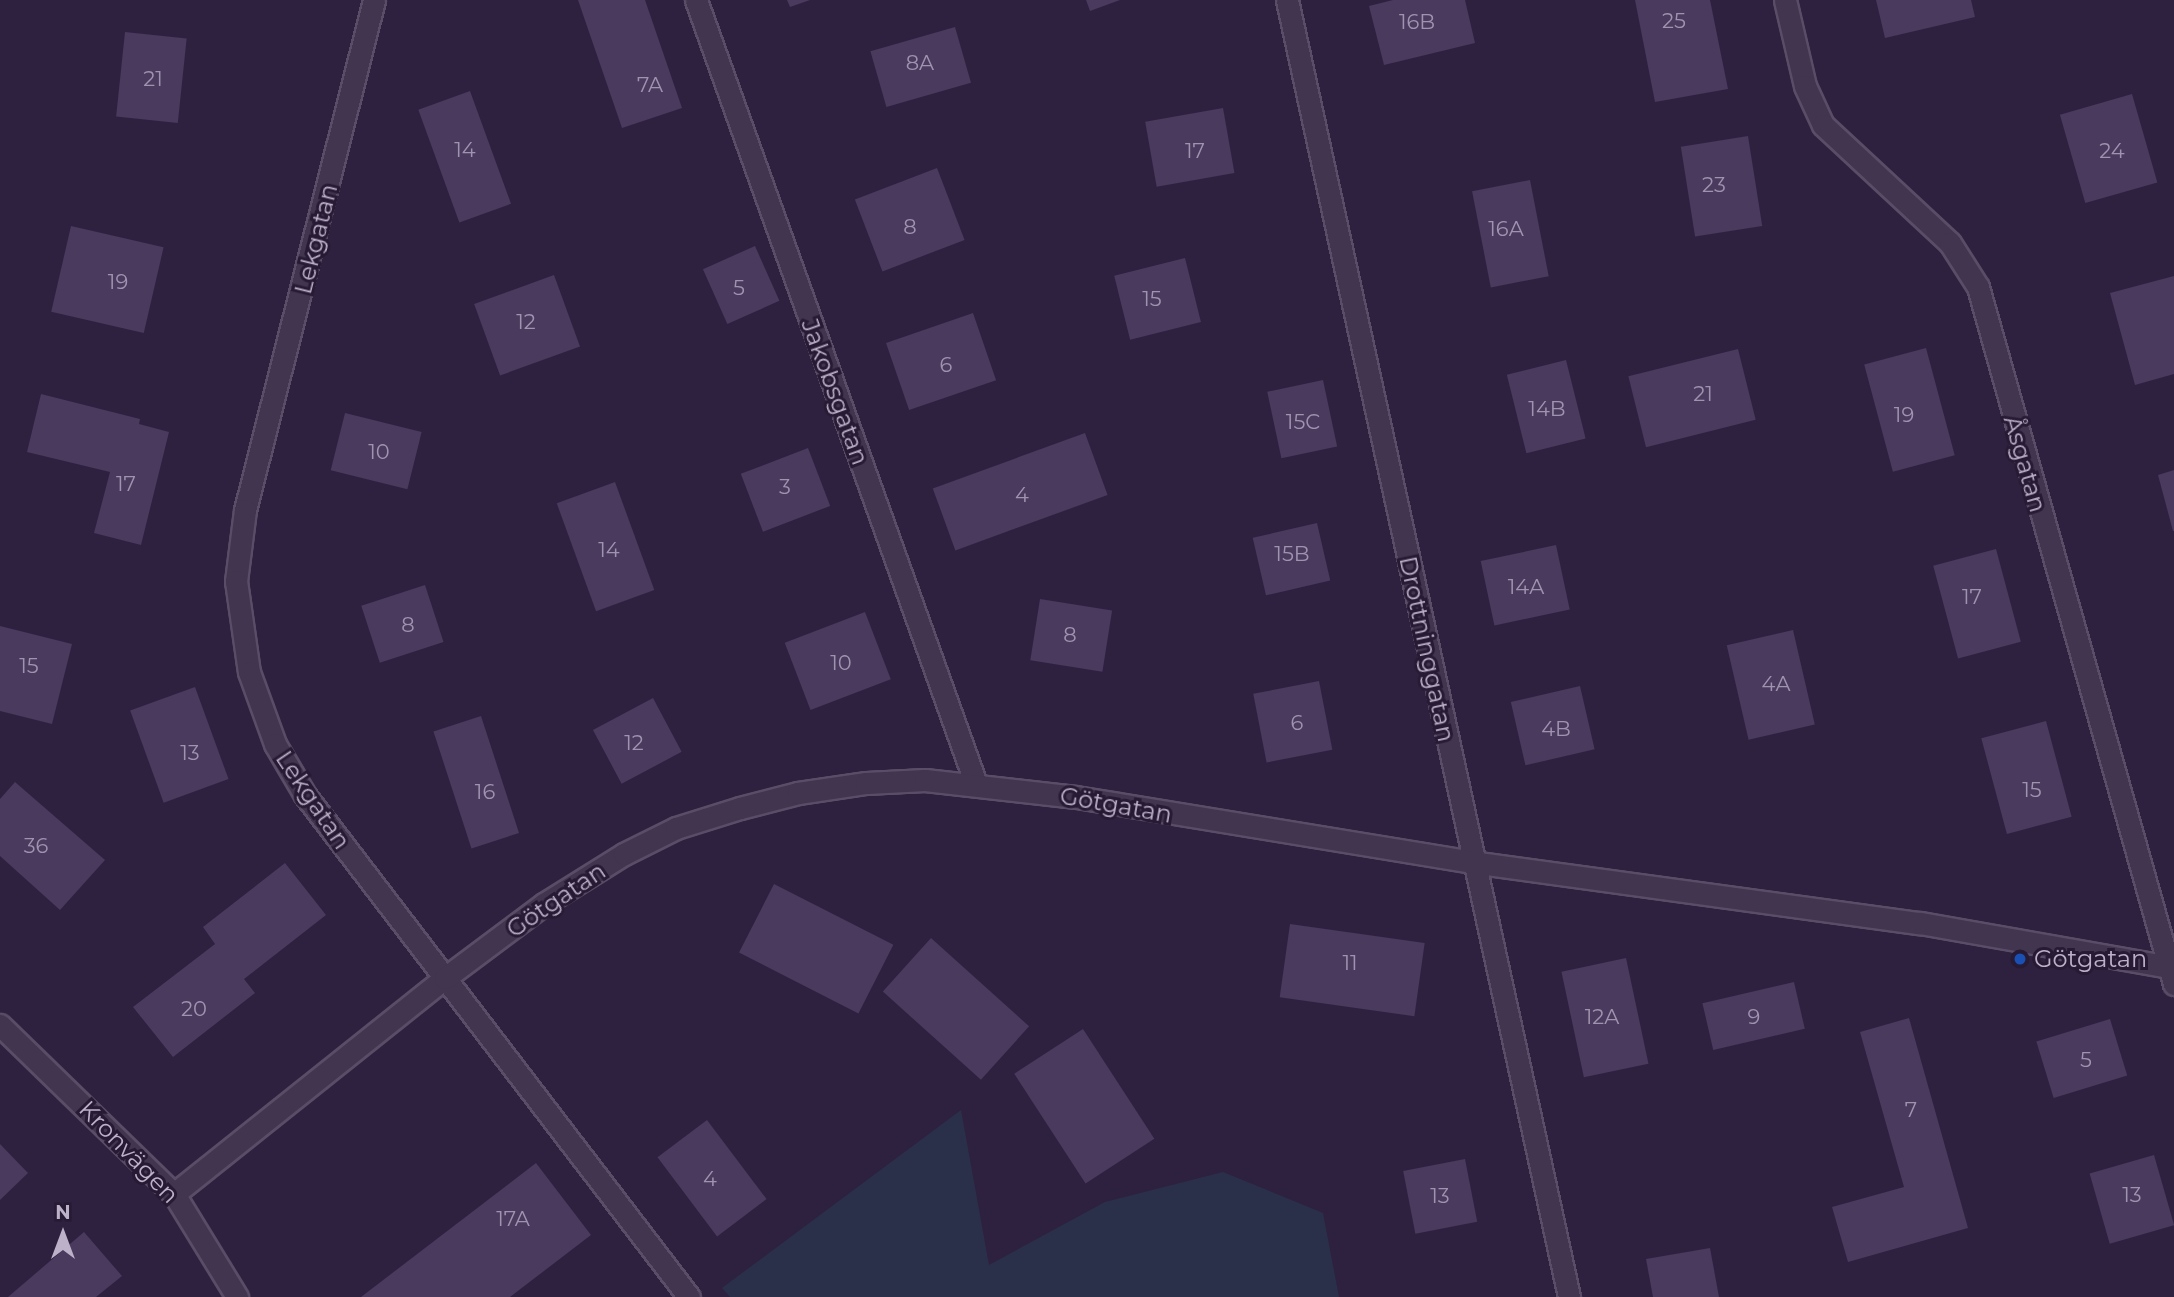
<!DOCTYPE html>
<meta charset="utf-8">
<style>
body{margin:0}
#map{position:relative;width:2174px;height:1297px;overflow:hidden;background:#2e213f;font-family:Montserrat,sans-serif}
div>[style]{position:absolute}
.green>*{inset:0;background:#2a3049}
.building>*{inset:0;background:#493a5e;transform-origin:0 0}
.roads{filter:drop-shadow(2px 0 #594d67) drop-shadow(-2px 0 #594d67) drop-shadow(0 2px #594d67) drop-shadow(0 -2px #594d67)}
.minor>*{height:21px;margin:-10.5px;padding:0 10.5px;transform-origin:10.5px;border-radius:10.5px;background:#41354f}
.dots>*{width:19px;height:19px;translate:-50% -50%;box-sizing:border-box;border:4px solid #261a34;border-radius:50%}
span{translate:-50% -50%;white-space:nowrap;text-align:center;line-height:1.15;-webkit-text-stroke:6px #261a34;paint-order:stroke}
.number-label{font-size:21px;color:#a093af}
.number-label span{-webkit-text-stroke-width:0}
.street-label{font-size:24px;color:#bdb1ca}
.poi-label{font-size:24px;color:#bdb1ca}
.left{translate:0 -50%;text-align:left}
.north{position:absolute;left:28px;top:1199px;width:70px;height:70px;-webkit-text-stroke:5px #261a34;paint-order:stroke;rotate:0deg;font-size:19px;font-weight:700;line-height:28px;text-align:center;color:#bdb1ca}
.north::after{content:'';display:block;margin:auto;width:24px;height:32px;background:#bdb1ca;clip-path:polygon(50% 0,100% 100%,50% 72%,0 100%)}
</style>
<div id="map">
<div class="green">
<div style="clip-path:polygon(961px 1110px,989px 1265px,1105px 1202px,1223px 1172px,1323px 1213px,1339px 1297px,730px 1297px,722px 1288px)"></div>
</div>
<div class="building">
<div style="clip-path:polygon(578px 0,645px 0,682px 108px,622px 128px)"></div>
<div style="clip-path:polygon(787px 0,810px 0,790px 7px)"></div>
<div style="clip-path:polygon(1086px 0,1120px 0,1090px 11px)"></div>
<div style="clip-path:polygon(1393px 0,1465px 0,1475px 43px,1384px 65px,1369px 6px)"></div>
<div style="clip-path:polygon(1635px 0,1710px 0,1728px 89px,1655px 102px)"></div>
<div style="clip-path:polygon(1876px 0,1971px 0,1975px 17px,1885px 38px)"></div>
<div style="left:955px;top:27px;width:58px;height:88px;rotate:74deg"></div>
<div style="left:125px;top:32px;width:62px;height:85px;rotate:6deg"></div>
<div style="left:470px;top:91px;width:120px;height:55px;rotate:70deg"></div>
<div style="left:2132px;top:94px;width:92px;height:75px;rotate:74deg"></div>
<div style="left:1223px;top:108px;width:66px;height:79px;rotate:80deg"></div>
<div style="left:1748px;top:136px;width:91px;height:68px;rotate:81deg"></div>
<div style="left:937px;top:168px;width:77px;height:88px;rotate:69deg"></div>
<div style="left:1530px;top:180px;width:98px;height:59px;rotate:79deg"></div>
<div style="left:71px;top:226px;width:95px;height:88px;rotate:13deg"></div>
<div style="left:755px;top:246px;width:60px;height:57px;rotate:66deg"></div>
<div style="left:1185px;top:258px;width:66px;height:73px;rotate:76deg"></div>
<div style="left:554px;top:275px;width:76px;height:85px;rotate:70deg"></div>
<div style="clip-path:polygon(2174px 276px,2174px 374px,2135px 385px,2110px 293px)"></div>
<div style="left:973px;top:313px;width:71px;height:92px;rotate:71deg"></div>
<div style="left:1926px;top:348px;width:111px;height:64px;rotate:75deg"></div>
<div style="left:1738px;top:349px;width:73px;height:113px;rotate:76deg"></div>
<div style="left:1566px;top:360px;width:81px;height:61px;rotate:76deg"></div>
<div style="left:1323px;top:380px;width:68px;height:57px;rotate:78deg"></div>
<div style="clip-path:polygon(41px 394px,140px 419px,139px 424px,169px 432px,141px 545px,94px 533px,110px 472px,27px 452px)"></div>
<div style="left:345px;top:413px;width:79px;height:59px;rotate:14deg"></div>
<div style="left:1085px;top:433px;width:66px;height:162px;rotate:70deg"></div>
<div style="left:808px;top:448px;width:62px;height:72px;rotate:69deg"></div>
<div style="clip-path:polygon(2174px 470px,2174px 531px,2173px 531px,2158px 475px)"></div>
<div style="left:615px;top:482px;width:115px;height:62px;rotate:70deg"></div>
<div style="left:1317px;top:523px;width:59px;height:66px;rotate:77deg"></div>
<div style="left:1556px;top:545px;width:66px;height:77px;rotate:78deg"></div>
<div style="left:1996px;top:549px;width:96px;height:65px;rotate:75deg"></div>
<div style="left:425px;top:585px;width:60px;height:67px;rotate:72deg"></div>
<div style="left:1040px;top:599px;width:73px;height:62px;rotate:9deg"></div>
<div style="left:865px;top:612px;width:72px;height:86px;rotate:69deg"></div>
<div style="clip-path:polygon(0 626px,72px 644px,52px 724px,0 711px)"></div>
<div style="left:1793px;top:630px;width:97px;height:68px;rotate:77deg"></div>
<div style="left:1319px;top:681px;width:70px;height:67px;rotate:79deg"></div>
<div style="left:1580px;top:686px;width:65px;height:71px;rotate:77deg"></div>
<div style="left:195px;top:687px;width:98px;height:69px;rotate:70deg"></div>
<div style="left:653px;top:698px;width:61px;height:68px;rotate:62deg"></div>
<div style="left:481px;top:716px;width:123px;height:50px;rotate:72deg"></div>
<div style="left:2046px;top:721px;width:99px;height:67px;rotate:75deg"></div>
<div style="clip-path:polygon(15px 782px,105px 860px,60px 910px,0 856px,0 799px)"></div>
<div style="clip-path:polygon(285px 863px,326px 915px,244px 979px,255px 993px,173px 1057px,133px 1007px,215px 944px,203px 927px)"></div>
<div style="left:774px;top:884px;width:134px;height:77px;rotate:27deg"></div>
<div style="left:1290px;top:924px;width:136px;height:74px;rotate:8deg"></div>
<div style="left:931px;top:938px;width:132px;height:72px;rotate:42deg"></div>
<div style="left:1626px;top:958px;width:108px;height:66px;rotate:78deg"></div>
<div style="left:1794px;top:982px;width:48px;height:94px;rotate:77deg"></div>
<div style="clip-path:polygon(1909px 1018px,1968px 1228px,1848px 1262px,1832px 1207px,1904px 1187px,1860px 1032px)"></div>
<div style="left:2110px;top:1019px;width:59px;height:77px;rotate:73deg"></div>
<div style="left:1083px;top:1029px;width:131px;height:82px;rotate:57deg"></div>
<div style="left:707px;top:1120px;width:99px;height:62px;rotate:53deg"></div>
<div style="clip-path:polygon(0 1144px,28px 1173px,0 1200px)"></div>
<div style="left:2154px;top:1155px;width:73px;height:67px;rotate:74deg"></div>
<div style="left:1465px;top:1159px;width:64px;height:63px;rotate:79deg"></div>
<div style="clip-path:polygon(536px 1163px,591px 1235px,510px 1297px,361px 1297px)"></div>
<div style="clip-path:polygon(84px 1232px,122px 1276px,96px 1297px,8px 1297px)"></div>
<div style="clip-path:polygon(1710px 1248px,1719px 1297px,1653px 1297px,1646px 1259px)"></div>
</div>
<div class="roads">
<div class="minor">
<div style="left:374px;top:0;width:526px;rotate:104.19deg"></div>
<div style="left:245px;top:510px;width:72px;rotate:97.2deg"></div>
<div style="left:236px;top:581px;width:92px;rotate:81.9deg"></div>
<div style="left:249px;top:672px;width:77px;rotate:70.1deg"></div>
<div style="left:275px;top:744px;width:59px;rotate:59.5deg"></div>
<div style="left:305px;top:795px;width:632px;rotate:52.59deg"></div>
<div style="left:696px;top:0;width:832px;rotate:70.35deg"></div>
<div style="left:1287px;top:0;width:1327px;rotate:77.73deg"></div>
<div style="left:1785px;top:0;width:88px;rotate:76.9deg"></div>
<div style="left:1805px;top:86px;width:43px;rotate:65.2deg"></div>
<div style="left:1823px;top:125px;width:173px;rotate:42.9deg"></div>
<div style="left:1950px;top:243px;width:52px;rotate:57.5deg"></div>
<div style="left:1978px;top:287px;width:724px;rotate:74.29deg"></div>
<div style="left:0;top:1025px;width:243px;rotate:44.2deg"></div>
<div style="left:174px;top:1194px;width:121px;rotate:58.5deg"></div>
<div style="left:174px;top:1194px;width:347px;rotate:-38.6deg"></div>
<div style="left:445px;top:978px;width:124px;rotate:-36.8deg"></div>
<div style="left:544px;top:904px;width:94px;rotate:-32deg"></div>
<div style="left:624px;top:854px;width:58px;rotate:-26.6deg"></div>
<div style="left:676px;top:828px;width:67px;rotate:-17.4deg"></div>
<div style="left:740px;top:808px;width:60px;rotate:-14.5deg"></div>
<div style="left:798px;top:793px;width:69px;rotate:-8.4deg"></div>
<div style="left:866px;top:783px;width:59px;rotate:-2.9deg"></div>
<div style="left:925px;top:780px;width:152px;rotate:6.4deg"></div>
<div style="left:1076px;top:797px;width:401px;rotate:9.3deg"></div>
<div style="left:1472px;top:862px;width:452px;rotate:7.8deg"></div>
<div style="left:1920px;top:923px;width:258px;rotate:10deg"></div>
</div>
</div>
<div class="dots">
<div style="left:2020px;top:959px;background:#1a4fb4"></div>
</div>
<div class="number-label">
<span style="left:1674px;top:21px">25</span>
<span style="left:1417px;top:22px">16B</span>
<span style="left:920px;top:63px">8A</span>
<span style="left:153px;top:79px">21</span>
<span style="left:650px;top:85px">7A</span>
<span style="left:465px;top:150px">14</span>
<span style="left:1195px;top:151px">17</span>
<span style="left:2112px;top:151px">24</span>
<span style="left:1714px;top:185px">23</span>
<span style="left:910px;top:227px">8</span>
<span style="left:1506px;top:229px">16A</span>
<span style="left:118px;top:282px">19</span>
<span style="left:739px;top:288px">5</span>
<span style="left:1152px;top:299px">15</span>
<span style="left:526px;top:322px">12</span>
<span style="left:946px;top:365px">6</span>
<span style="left:1703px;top:394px">21</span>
<span style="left:1547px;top:409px">14B</span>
<span style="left:1904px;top:415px">19</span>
<span style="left:1303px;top:422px">15C</span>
<span style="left:379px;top:452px">10</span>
<span style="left:126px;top:484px">17</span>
<span style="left:785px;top:487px">3</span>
<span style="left:1022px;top:495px">4</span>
<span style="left:609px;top:550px">14</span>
<span style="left:1292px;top:554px">15B</span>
<span style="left:1526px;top:587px">14A</span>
<span style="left:1972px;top:597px">17</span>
<span style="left:408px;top:625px">8</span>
<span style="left:1070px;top:635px">8</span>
<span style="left:841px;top:663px">10</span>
<span style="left:29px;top:666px">15</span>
<span style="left:1776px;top:684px">4A</span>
<span style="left:1297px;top:723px">6</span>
<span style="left:1556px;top:729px">4B</span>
<span style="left:634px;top:743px">12</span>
<span style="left:190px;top:753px">13</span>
<span style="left:2032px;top:790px">15</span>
<span style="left:485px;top:792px">16</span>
<span style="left:36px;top:846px">36</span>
<span style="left:1350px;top:963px">11</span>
<span style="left:194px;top:1009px">20</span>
<span style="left:1602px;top:1017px">12A</span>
<span style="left:1754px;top:1017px">9</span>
<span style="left:2086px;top:1060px">5</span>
<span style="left:1911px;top:1110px">7</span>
<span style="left:710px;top:1179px">4</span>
<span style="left:2132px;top:1195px">13</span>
<span style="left:1440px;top:1196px">13</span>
<span style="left:513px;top:1219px">17A</span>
</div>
<div class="street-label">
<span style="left:316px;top:239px;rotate:-76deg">Lekgatan</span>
<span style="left:835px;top:392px;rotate:70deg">Jakobsgatan</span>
<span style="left:2025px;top:464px;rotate:74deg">Åsgatan</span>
<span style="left:1427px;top:649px;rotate:78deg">Drottninggatan</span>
<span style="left:313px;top:800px;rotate:56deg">Lekgatan</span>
<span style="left:1116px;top:805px;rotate:10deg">Götgatan</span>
<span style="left:556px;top:900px;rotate:-34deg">Götgatan</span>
<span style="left:129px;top:1152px;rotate:46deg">Kronvägen</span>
</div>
<div class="poi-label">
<span class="left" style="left:2034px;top:959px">Götgatan</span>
</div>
<div class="north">N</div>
</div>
